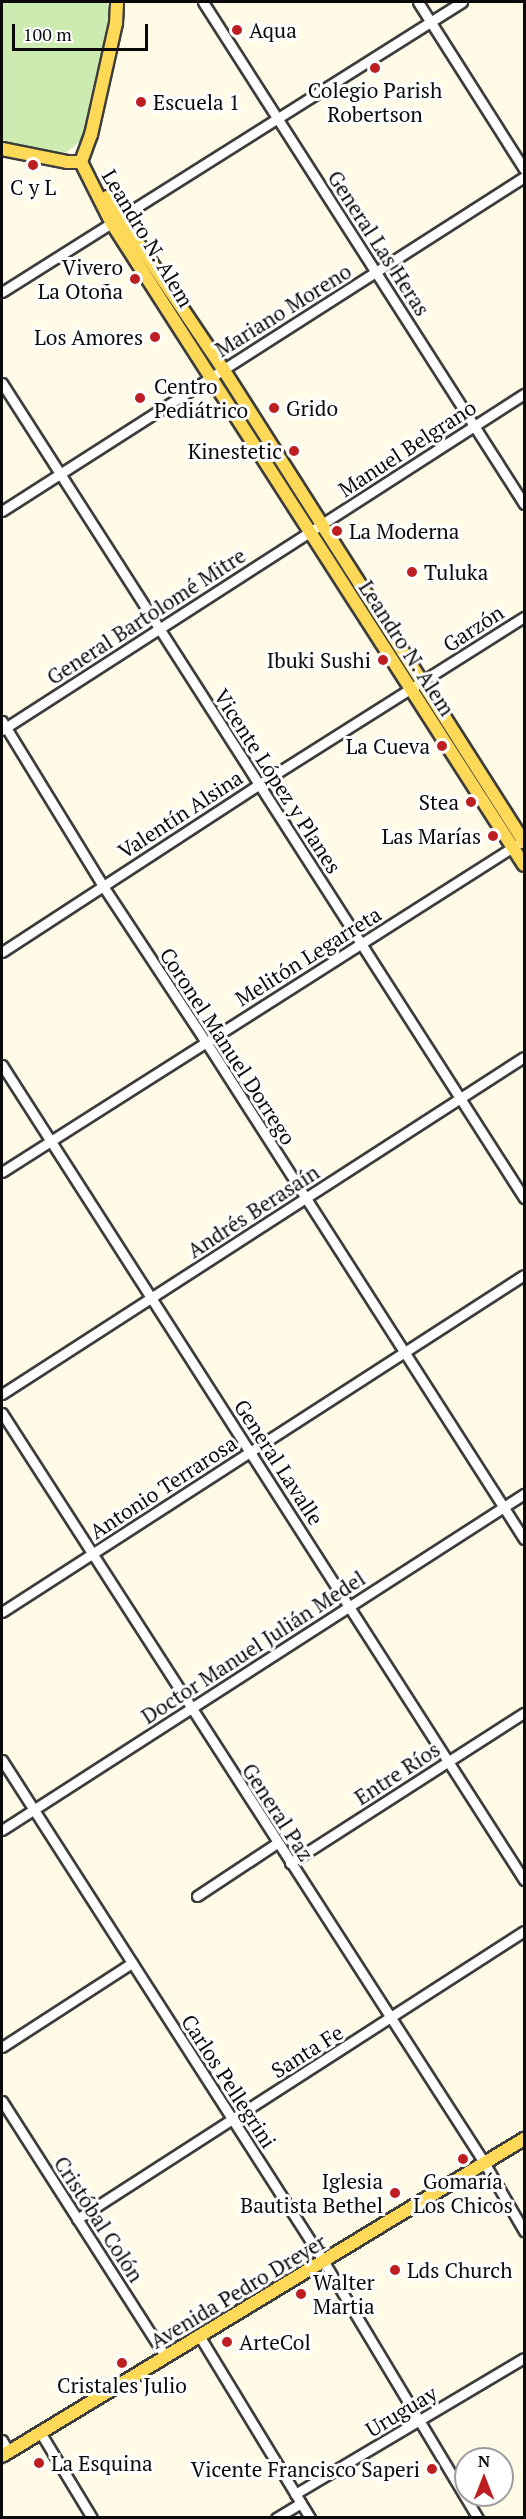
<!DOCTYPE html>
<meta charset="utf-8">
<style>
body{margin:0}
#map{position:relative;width:526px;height:2519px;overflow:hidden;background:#fffbe7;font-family:"PT Serif",serif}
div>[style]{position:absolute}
.green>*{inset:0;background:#cdeab0}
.roads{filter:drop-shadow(2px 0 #3d3d3d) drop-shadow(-2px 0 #3d3d3d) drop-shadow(0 2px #3d3d3d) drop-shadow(0 -2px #3d3d3d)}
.minor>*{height:9px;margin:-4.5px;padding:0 4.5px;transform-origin:4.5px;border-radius:4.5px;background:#fff}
.major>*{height:12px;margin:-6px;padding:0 6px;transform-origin:6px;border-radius:6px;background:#fed958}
.dots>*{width:16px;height:16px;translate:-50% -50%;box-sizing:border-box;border:3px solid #fff;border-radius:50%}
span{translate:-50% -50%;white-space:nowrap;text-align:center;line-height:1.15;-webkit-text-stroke:6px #fff;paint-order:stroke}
.poi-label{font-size:21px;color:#0a0a0a}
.left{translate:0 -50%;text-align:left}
.right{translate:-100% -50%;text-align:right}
.street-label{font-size:21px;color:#0a0a0a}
.frame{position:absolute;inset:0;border:3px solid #0a0a0a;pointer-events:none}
.north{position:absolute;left:454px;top:2447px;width:60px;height:60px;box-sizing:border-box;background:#fff;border:2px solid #9d9d9d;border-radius:50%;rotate:0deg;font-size:16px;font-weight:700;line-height:24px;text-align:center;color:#0a0a0a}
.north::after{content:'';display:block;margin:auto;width:21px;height:27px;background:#bd1e22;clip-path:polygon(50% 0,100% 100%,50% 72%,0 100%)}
.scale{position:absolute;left:12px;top:24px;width:136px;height:27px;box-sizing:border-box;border:3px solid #0a0a0a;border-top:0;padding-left:8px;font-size:18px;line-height:21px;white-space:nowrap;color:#0a0a0a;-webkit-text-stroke:4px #fff;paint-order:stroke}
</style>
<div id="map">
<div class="green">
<div style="clip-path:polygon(2px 2px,106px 2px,109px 8px,111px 17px,84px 138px,67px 152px,56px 153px,2px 142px)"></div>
</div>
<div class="roads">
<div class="minor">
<div style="left:203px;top:2px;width:596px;rotate:57.4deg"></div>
<div style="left:418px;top:2px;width:198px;rotate:57.6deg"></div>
<div style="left:2px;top:292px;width:544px;rotate:-32.23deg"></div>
<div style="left:2px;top:383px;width:968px;rotate:57.36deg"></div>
<div style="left:2px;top:511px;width:620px;rotate:-32.61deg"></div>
<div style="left:2px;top:721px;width:193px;rotate:58.5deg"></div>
<div style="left:103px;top:886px;width:187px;rotate:56.6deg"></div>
<div style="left:206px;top:1042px;width:590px;rotate:57.39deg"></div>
<div style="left:2px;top:730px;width:621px;rotate:-32.77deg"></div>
<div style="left:2px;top:952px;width:306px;rotate:-33.1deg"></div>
<div style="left:258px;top:785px;width:315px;rotate:-32.3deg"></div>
<div style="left:2px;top:1065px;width:968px;rotate:57.36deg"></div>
<div style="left:2px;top:1172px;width:619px;rotate:-32.46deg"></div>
<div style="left:2px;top:1394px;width:621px;rotate:-32.85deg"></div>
<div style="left:2px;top:1413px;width:893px;rotate:57.25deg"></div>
<div style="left:485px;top:2164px;width:78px;rotate:59.8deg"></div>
<div style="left:2px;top:1612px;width:621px;rotate:-32.85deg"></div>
<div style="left:2px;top:1760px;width:596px;rotate:57.32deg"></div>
<div style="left:324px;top:2262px;width:299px;rotate:59deg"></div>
<div style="left:2px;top:1830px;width:621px;rotate:-32.77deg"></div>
<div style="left:290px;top:1863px;width:278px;rotate:-32.7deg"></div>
<div style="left:197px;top:1896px;width:96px;rotate:-33.5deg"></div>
<div style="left:2px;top:2047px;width:155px;rotate:-32.9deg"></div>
<div style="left:2px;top:2101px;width:304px;rotate:57.4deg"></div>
<div style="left:77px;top:2219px;width:532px;rotate:-32.79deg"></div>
<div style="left:200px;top:2337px;width:212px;rotate:58.7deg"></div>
<div style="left:40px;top:2432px;width:100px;rotate:58.8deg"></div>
<div style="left:2px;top:2440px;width:13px;rotate:61deg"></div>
<div style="left:295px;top:2494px;width:266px;rotate:-30.7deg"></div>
<div style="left:276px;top:2518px;width:29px;rotate:-31deg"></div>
</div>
<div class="major">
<div style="left:2px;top:149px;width:66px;rotate:11.3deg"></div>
<div style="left:67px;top:162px;width:14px"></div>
<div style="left:81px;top:162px;width:67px;rotate:63.4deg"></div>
<div style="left:111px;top:222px;width:764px;rotate:57.29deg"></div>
<div style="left:81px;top:162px;width:29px;rotate:-70deg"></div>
<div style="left:91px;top:135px;width:115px;rotate:-77.4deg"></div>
<div style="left:116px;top:23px;width:21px;rotate:-87deg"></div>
<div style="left:107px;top:197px;width:207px;rotate:56deg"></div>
<div style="left:223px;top:369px;width:561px;rotate:57.53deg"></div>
<div style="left:2px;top:2456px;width:611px;rotate:-31.27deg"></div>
</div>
</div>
<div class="dots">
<div style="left:237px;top:30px;background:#bd1e22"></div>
<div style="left:375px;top:68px;background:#bd1e22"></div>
<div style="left:141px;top:102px;background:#bd1e22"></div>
<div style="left:33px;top:165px;background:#bd1e22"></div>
<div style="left:135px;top:279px;background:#bd1e22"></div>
<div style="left:155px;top:337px;background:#bd1e22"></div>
<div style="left:140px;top:398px;background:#bd1e22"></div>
<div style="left:274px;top:408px;background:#bd1e22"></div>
<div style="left:294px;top:451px;background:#bd1e22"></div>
<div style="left:337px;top:531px;background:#bd1e22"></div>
<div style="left:412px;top:572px;background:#bd1e22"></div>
<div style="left:383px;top:660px;background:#bd1e22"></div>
<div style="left:442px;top:746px;background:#bd1e22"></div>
<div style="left:471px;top:802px;background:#bd1e22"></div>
<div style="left:493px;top:836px;background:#bd1e22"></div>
<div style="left:463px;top:2159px;background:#bd1e22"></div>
<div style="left:395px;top:2193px;background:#bd1e22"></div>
<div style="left:395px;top:2270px;background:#bd1e22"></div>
<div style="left:301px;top:2294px;background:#bd1e22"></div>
<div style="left:227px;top:2342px;background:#bd1e22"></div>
<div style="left:122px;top:2363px;background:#bd1e22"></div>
<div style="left:39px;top:2463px;background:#bd1e22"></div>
<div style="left:432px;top:2469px;background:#bd1e22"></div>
</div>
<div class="poi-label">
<span class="left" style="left:249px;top:30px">Aqua</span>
<span style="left:375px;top:102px">Colegio Parish<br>Robertson</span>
<span class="left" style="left:153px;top:102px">Escuela 1</span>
<span style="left:33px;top:187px">C y L</span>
<span class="right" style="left:123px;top:279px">Vivero<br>La Otoña</span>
<span class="right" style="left:143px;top:337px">Los Amores</span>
<span class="left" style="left:154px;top:398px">Centro<br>Pediátrico</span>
<span class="left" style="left:286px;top:408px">Grido</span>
<span class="right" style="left:282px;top:451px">Kinestetic</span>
<span class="left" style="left:349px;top:531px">La Moderna</span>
<span class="left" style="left:424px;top:572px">Tuluka</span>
<span class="right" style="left:371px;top:660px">Ibuki Sushi</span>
<span class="right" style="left:430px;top:746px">La Cueva</span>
<span class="right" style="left:459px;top:802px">Stea</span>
<span class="right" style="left:481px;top:836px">Las Marías</span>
<span class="right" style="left:383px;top:2193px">Iglesia<br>Bautista Bethel</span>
<span style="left:463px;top:2193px">Gomaría<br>Los Chicos</span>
<span class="left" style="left:407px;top:2270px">Lds Church</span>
<span class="left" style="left:313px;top:2294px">Walter<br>Martia</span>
<span class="left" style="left:239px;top:2342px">ArteCol</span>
<span style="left:122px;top:2385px">Cristales Julio</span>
<span class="left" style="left:51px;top:2463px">La Esquina</span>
<span class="right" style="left:420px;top:2469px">Vicente Francisco Saperi</span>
</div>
<div class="street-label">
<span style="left:148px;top:238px;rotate:59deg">Leandro N. Alem</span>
<span style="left:379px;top:243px;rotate:57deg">General Las Heras</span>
<span style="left:283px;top:310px;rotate:-32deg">Mariano Moreno</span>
<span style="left:407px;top:448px;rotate:-33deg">Manuel Belgrano</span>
<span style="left:146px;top:616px;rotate:-33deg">General Bartolomé Mitre</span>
<span style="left:473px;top:628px;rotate:-33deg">Garzón</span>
<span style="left:407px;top:648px;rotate:57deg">Leandro N. Alem</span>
<span style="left:278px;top:781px;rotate:57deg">Vicente López y Planes</span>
<span style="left:180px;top:814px;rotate:-33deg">Valentín Alsina</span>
<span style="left:308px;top:956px;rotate:-32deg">Melitón Legarreta</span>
<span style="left:228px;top:1046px;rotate:57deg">Coronel Manuel Dorrego</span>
<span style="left:253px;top:1211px;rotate:-33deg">Andrés Berasaín</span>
<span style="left:279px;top:1462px;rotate:57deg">General Lavalle</span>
<span style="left:163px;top:1487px;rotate:-33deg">Antonio Terrarosa</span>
<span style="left:253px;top:1647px;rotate:-33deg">Doctor Manuel Julián Medel</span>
<span style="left:397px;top:1773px;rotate:-33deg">Entre Ríos</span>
<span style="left:278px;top:1812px;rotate:57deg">General Paz</span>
<span style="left:307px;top:2051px;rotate:-32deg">Santa Fe</span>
<span style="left:229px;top:2081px;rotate:57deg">Carlos Pellegrini</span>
<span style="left:99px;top:2219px;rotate:57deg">Cristóbal Colón</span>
<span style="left:238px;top:2291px;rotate:-31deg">Avenida Pedro Dreyer</span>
<span style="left:401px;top:2411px;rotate:-31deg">Uruguay</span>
</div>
<div class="frame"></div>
<div class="north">N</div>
<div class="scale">100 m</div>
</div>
